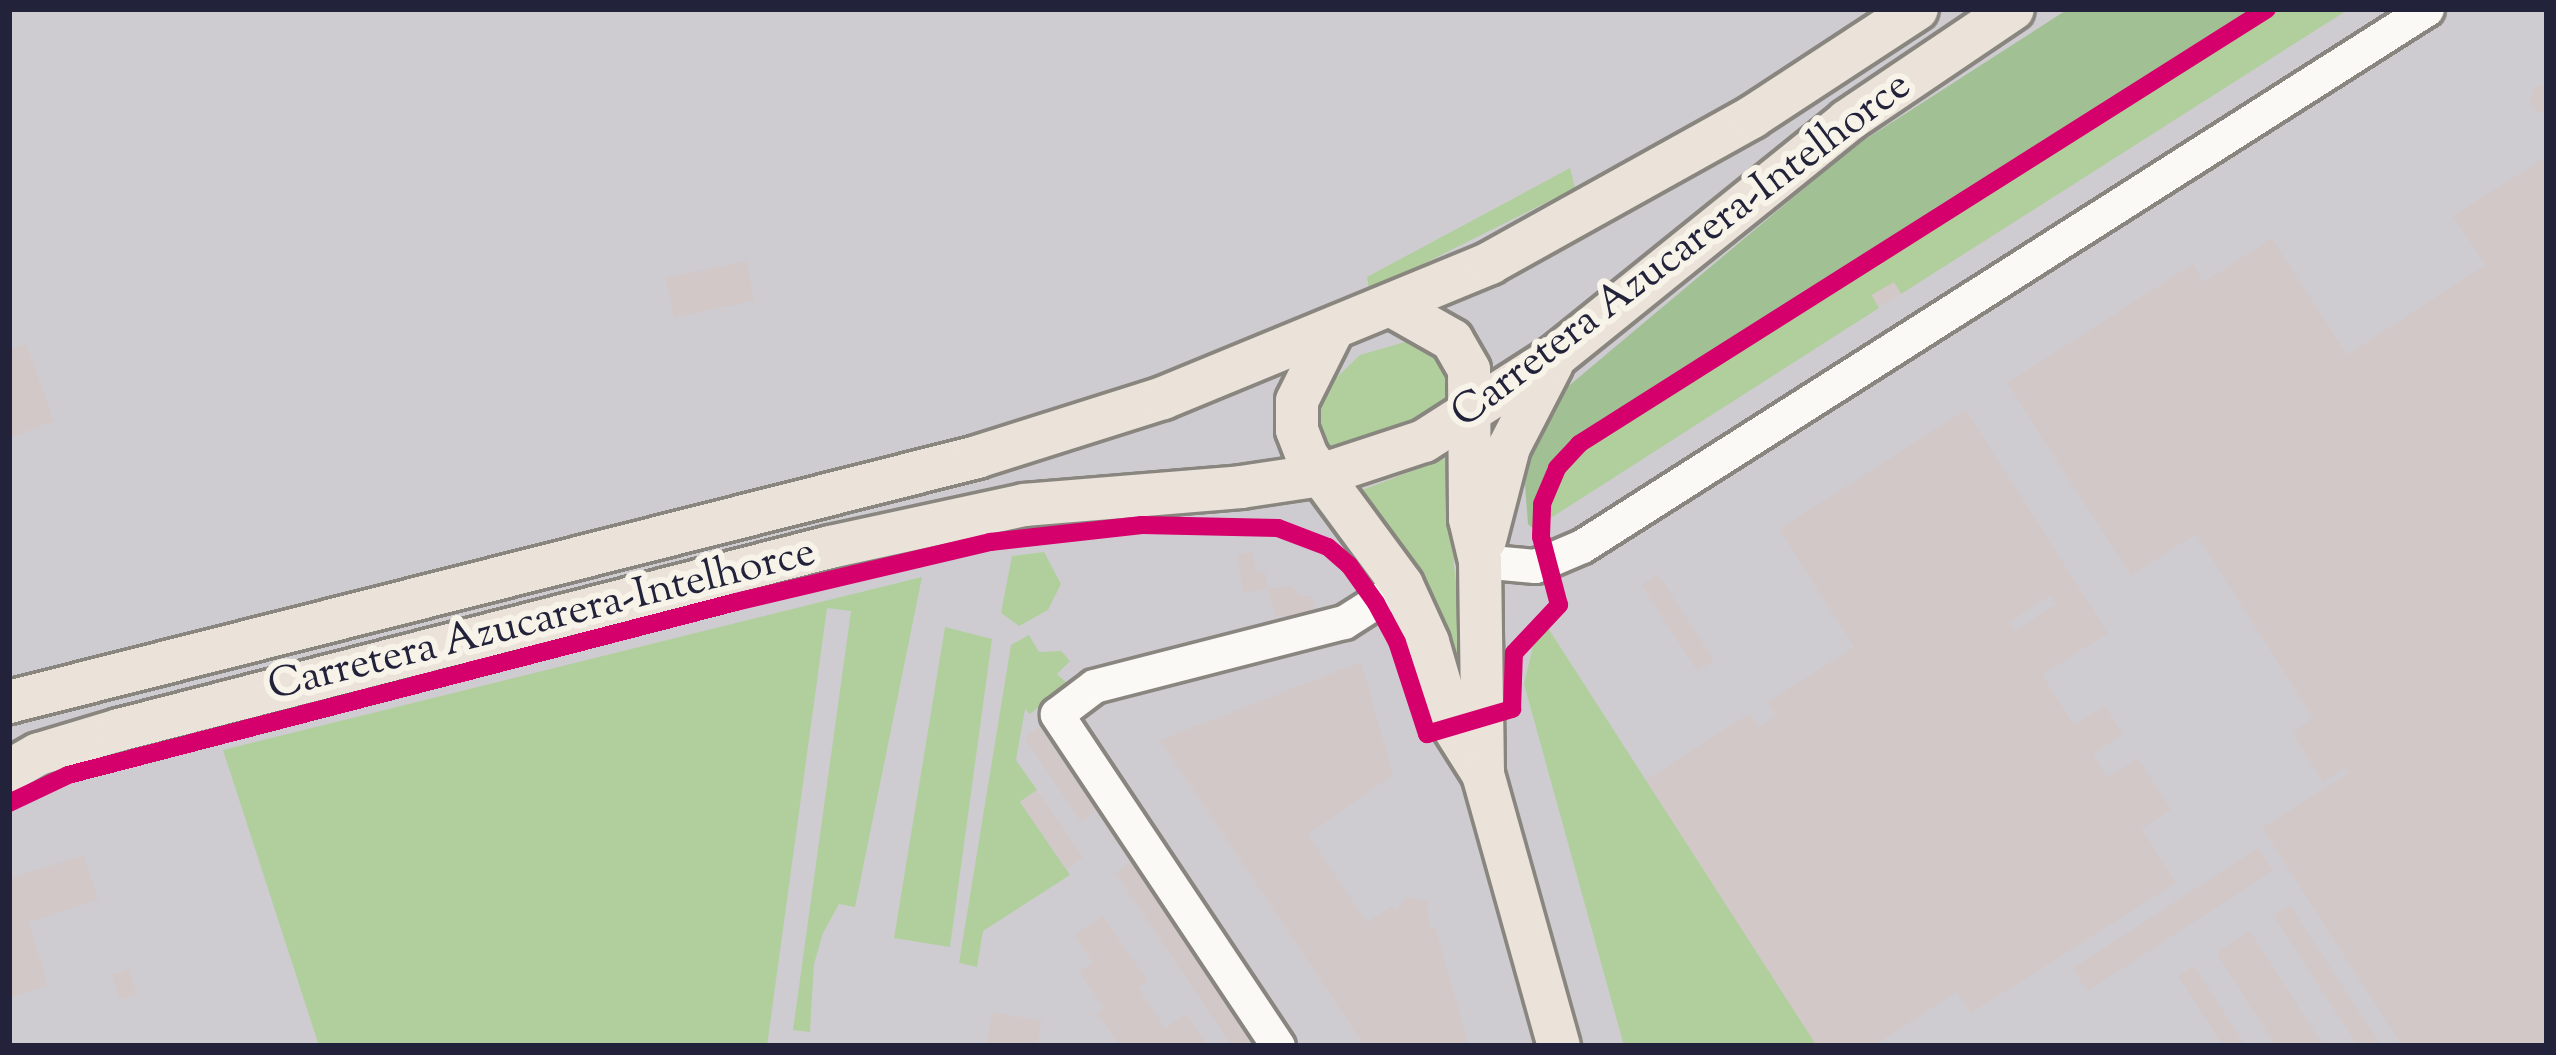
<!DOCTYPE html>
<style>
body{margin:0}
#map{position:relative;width:2556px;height:1055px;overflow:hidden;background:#ded9c4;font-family:"Sorts Mill Goudy",serif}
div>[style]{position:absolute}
.industrial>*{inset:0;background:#cfccd1;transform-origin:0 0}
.green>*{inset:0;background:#b0cf9d}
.forest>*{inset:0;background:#a1c094}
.building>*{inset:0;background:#d1c8c7;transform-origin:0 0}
.roads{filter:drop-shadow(3px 0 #898680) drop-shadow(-3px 0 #898680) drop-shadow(0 3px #898680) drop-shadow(0 -3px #898680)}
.minor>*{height:33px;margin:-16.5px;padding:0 16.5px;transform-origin:16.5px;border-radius:16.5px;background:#faf9f6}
.major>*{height:42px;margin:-21px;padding:0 21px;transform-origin:21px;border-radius:21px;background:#ebe3d9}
.cycleway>*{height:18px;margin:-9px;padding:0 9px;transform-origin:9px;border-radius:9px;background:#d6006c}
span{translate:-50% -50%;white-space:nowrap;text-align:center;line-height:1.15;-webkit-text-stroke:12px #f7f3e8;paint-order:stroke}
.street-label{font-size:42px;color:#22223b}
.frame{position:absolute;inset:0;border:12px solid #22223b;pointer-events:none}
</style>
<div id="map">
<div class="industrial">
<div style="left:9px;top:9px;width:2538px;height:1037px"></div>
</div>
<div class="green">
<div style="clip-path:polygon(2276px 9px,2349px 9px,1901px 294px,1894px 283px,1873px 296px,1879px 308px,1546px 521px,1562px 470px,1582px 449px)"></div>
<div style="clip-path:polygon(1570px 168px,1575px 188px,1369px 291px,1367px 277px)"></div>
<div style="clip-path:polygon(1412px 340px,1429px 347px,1452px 376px,1448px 406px,1331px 452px,1318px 435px,1317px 409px,1333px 381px,1360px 355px)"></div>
<div style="clip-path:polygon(1452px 456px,1454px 565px,1468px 692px,1460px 695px,1354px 493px)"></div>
<div style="clip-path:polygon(1044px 552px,1061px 584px,1048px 610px,1019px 626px,1001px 613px,1012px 556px)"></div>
<div style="clip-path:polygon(922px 577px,855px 907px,839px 904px,823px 933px,814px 964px,810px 1032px,793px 1030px,851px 611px,827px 608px,767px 1046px,319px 1046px,223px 750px)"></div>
<div style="clip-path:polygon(945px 627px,992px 639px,950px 947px,894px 938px)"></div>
<div style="clip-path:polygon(1548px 628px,1817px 1046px,1624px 1046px,1524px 684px,1533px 646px)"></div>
<div style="clip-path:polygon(1029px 635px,1039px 652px,1061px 651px,1070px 661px,1057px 674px,1067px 683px,1030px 714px,1025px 709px,1016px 760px,1037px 790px,1020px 802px,1070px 875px,983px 931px,977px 967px,959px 963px,1011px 645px)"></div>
</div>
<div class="forest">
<div style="clip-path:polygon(2068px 9px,2257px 9px,1575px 440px,1551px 465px,1537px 503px,1536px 531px,1528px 524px,1524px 471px,1565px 389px,1852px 148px)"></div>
</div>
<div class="building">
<div style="clip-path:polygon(2547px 83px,2547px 115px,2534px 110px,2530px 99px,2534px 89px)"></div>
<div style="clip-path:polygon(2547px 156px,2547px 1046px,2402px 1046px,2262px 828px,2349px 773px,2345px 768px,2323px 782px,2292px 732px,2313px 718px,2196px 534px,2131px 576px,2007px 383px,2193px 264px,2204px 282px,2272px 238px,2347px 355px,2485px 265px,2453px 216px)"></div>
<div style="left:746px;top:261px;width:40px;height:82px;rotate:78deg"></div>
<div style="left:1894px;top:282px;width:14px;height:26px;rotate:60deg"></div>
<div style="clip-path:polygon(26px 344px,54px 421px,9px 438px,9px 350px)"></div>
<div style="clip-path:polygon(evenodd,1966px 410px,2108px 633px,2042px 675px,2074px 725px,2105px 706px,2117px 725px,2123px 734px,2093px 754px,2107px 777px,2138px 758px,2171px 810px,2141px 829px,2176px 883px,1971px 1013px,1957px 992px,1873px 1046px,1817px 1046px,1646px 780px,1750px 713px,1759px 727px,1776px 716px,1767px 702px,1854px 647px,1779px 529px,1966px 410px,2050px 596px,2056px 604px,2014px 631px,2009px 622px,2050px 596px)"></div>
<div style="clip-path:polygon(1253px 552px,1256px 572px,1265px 571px,1268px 589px,1243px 593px,1237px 554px)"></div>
<div style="left:1658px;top:574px;width:103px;height:20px;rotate:57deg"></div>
<div style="clip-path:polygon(1292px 586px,1300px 596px,1312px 596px,1314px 608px,1297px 621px,1286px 615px,1275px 617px,1268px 589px)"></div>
<div style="clip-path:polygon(1361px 662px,1393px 775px,1308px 834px,1367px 923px,1392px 906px,1396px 912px,1406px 897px,1427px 901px,1429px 928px,1435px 926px,1469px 1046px,1365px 1046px,1160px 740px)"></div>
<div style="left:1040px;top:727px;width:101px;height:19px;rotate:56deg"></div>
<div style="left:1037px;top:790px;width:82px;height:20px;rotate:56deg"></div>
<div style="left:2258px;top:848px;width:27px;height:221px;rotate:57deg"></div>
<div style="clip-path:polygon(84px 855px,98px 900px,29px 922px,48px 986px,9px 998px,9px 879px)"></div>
<div style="left:1131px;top:862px;width:221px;height:19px;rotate:56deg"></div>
<div style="left:2290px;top:905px;width:168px;height:20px;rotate:57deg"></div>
<div style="clip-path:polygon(1103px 916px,1148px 981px,1138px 988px,1165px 1028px,1186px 1014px,1208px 1046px,1120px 1046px,1097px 1013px,1104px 1008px,1079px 972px,1093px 963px,1074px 935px)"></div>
<div style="clip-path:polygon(2250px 931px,2324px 1046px,2276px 1046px,2216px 953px)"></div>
<div style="left:2194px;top:966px;width:95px;height:19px;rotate:57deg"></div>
<div style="left:128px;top:969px;width:26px;height:18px;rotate:69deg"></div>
<div style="clip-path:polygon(992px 1012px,1042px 1021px,1037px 1046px,986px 1046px)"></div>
</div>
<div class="roads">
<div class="minor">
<div style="left:1480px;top:561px;width:55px;rotate:5.2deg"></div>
<div style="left:1535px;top:566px;width:51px;rotate:-23.1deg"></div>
<div style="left:1582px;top:546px;width:1001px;rotate:-32.44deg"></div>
<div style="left:1278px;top:1046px;width:399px;rotate:-123.7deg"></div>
<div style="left:1057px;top:714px;width:46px;rotate:-37.1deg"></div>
<div style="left:1094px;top:686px;width:258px;rotate:-14.4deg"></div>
<div style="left:1344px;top:622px;width:69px;rotate:-32.5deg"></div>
</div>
<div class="major">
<div style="left:1392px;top:306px;width:69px;rotate:29.5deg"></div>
<div style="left:1452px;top:340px;width:34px;rotate:60deg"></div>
<div style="left:1469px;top:370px;width:149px;rotate:89.6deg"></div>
<div style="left:1470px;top:519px;width:43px;rotate:76.6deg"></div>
<div style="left:1480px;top:561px;width:213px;rotate:89.2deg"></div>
<div style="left:1332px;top:331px;width:78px;rotate:116.6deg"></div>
<div style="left:1297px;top:401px;width:29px;rotate:90deg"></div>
<div style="left:1297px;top:430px;width:28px;rotate:69deg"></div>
<div style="left:1307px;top:456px;width:160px;rotate:53.6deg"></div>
<div style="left:1402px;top:585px;width:63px;rotate:65.5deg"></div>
<div style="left:1428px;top:642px;width:86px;rotate:73.9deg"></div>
<div style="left:1452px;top:725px;width:58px;rotate:57.7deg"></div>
<div style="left:1483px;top:774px;width:282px;rotate:74.4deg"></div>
<div style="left:1485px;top:540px;width:96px;rotate:-75.5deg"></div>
<div style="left:1509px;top:447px;width:93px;rotate:-62.6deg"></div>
<div style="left:9px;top:702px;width:999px;rotate:-14.2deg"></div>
<div style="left:977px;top:457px;width:195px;rotate:-17.6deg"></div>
<div style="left:1163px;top:398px;width:354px;rotate:-22.4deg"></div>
<div style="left:1490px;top:263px;width:300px;rotate:-29.1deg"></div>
<div style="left:1752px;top:117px;width:197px;rotate:-33.2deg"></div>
<div style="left:9px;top:771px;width:34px;rotate:-30deg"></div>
<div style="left:39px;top:754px;width:84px;rotate:-16.7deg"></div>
<div style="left:119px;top:730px;width:734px;rotate:-14.43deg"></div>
<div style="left:830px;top:547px;width:198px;rotate:-12.2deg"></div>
<div style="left:1024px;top:505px;width:218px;rotate:-4.7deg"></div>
<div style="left:1241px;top:487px;width:81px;rotate:-8.5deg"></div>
<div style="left:1321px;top:475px;width:108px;rotate:-18.3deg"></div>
<div style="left:1424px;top:441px;width:156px;rotate:-32.7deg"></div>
<div style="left:1555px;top:357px;width:375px;rotate:-38.9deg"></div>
<div style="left:1847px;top:121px;width:200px;rotate:-34deg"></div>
</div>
</div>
<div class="cycleway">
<div style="left:9px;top:803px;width:65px;rotate:-25.4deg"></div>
<div style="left:68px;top:775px;width:690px;rotate:-14.52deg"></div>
<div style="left:736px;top:602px;width:261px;rotate:-13.3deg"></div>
<div style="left:990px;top:542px;width:153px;rotate:-6.4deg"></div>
<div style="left:1142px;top:525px;width:136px;rotate:1.3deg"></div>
<div style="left:1278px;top:528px;width:53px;rotate:20.8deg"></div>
<div style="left:1328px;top:547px;width:28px;rotate:41deg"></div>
<div style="left:1349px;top:565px;width:47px;rotate:54.6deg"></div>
<div style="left:1376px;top:603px;width:44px;rotate:61.7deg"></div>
<div style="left:1397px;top:642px;width:97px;rotate:71.9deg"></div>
<div style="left:1427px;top:734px;width:89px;rotate:-16.4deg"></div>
<div style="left:1512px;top:709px;width:56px;rotate:-88deg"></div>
<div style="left:1514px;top:653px;width:66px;rotate:-46.8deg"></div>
<div style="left:1559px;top:605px;width:70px;rotate:-104.8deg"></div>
<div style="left:1541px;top:537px;width:33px;rotate:-88deg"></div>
<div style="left:1542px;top:504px;width:39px;rotate:-67deg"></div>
<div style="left:1557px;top:468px;width:33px;rotate:-47deg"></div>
<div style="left:1579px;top:444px;width:814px;rotate:-32.3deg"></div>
</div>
<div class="street-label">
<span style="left:1682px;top:251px;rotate:-37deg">Carretera Azucarera-Intelhorce</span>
<span style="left:542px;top:621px;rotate:-14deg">Carretera Azucarera-Intelhorce</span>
</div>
<div class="frame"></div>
</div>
